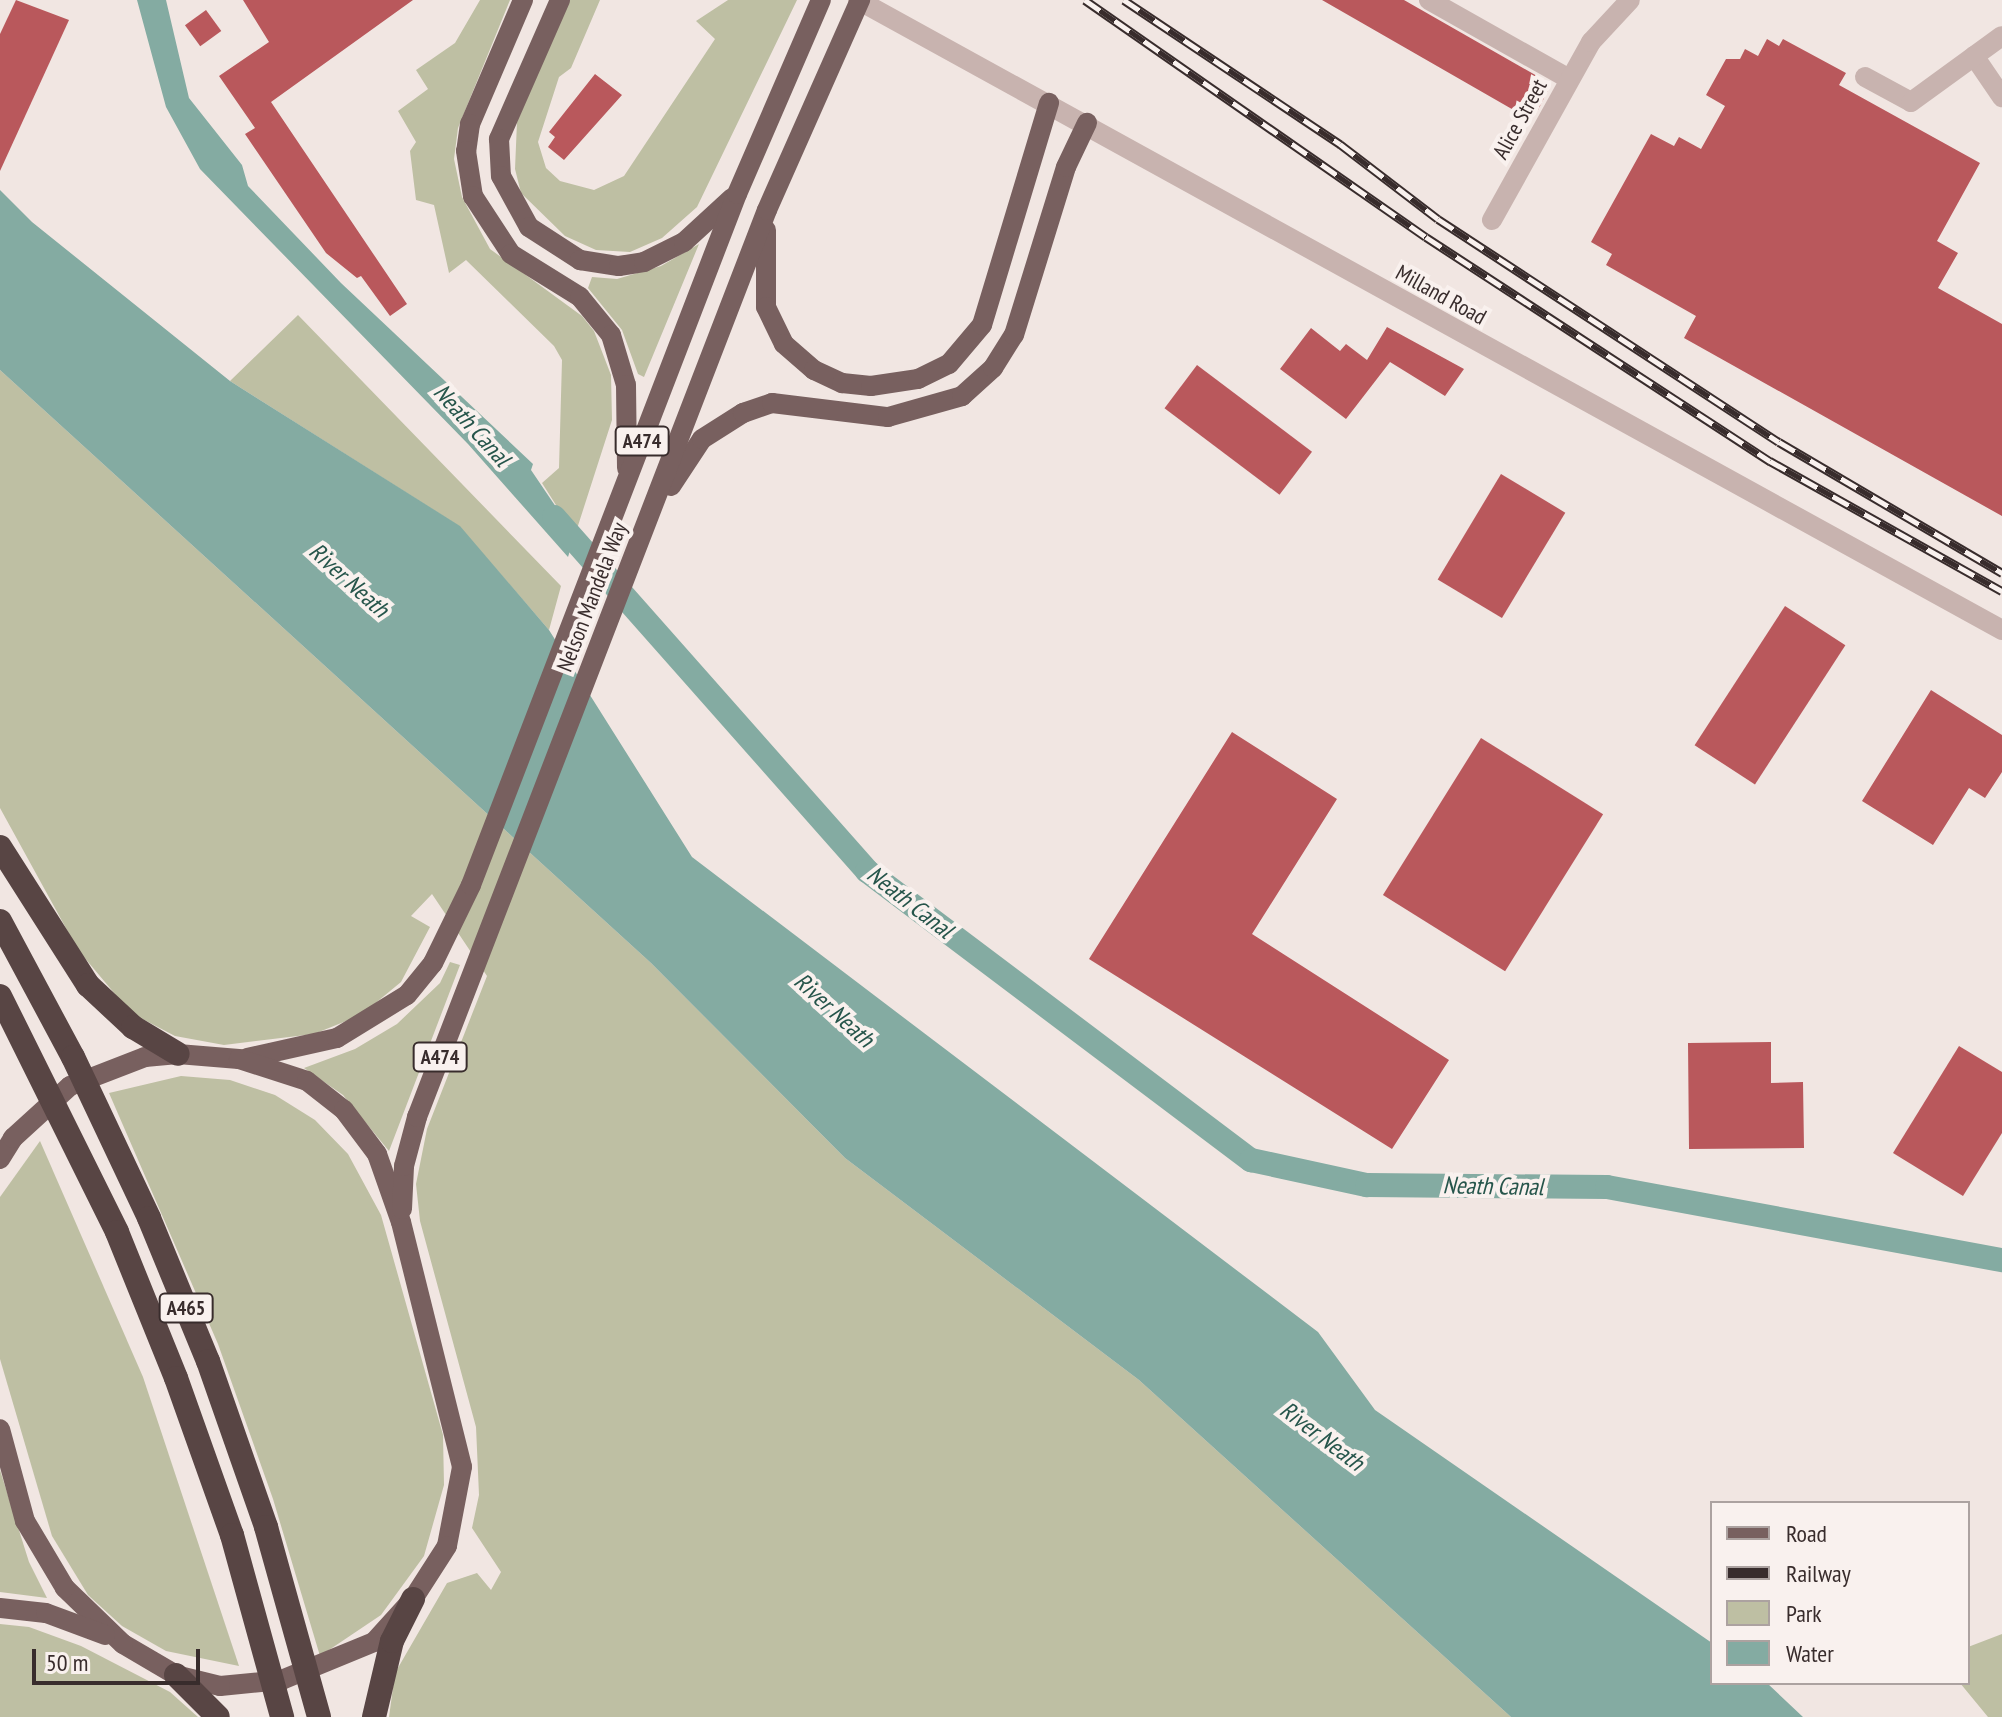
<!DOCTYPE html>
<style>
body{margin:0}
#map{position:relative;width:2002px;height:1717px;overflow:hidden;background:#f1e6e2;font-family:"PT Sans Narrow",sans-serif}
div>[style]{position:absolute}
.green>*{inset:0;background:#bebfa3}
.water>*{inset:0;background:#84aba2}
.canal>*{height:24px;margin:-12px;padding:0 12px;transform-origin:12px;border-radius:12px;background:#84aba2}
.building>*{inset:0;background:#b9585c;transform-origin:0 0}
.minor>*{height:20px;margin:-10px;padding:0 10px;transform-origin:10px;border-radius:10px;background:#c8b3af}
.major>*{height:20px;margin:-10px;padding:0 10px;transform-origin:10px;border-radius:10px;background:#78605f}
.highway>*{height:24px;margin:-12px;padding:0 12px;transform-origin:12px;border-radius:12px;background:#584544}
.rail>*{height:9px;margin-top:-4.5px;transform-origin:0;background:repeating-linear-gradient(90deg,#f9f1ee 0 18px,#382c2c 0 36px);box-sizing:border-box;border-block:2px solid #382c2c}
span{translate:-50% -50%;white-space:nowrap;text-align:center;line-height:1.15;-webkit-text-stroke:8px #f9f1ee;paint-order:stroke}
.shield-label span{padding:2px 6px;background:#f9f1ee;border:2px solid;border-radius:6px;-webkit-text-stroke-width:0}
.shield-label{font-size:20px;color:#382c2c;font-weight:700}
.street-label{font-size:22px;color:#382c2c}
.water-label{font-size:24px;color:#26554b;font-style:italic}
.legend{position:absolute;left:1710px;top:1501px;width:260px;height:184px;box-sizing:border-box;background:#f9f1ee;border:2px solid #aca2a0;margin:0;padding:10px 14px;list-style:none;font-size:24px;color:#382c2c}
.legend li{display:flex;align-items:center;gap:16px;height:40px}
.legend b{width:40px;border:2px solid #aca2a0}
.scale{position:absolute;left:32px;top:1649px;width:168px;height:36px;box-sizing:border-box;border:4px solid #382c2c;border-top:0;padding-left:10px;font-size:24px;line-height:28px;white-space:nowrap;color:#382c2c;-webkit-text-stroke:6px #f9f1ee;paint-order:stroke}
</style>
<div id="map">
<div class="green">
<div style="clip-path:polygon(480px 0,510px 0,458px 128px,454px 159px,462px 197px,490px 249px,582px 316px,594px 331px,611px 375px,612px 420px,575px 535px,542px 483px,559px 468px,562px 360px,554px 346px,466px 260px,449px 273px,434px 205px,416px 200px,410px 151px,416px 142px,398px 111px,428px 89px,416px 70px,455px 43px)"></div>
<div style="clip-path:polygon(568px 0,600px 0,571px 68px,559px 77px,538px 142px,546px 168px,560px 181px,594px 190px,624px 176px,715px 39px,696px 21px,728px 0,797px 0,697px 207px,662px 238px,630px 252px,596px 250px,565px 236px,521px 193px,515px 169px,517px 122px)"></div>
<div style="clip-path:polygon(699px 244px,644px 377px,638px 374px,622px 330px,588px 288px,592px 277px,617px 279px,661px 266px)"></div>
<div style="clip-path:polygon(298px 315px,561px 586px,549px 630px,459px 526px,230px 381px)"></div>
<div style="clip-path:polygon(0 370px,651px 963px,845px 1158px,1139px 1380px,1511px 1717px,389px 1717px,395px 1673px,447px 1583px,477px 1573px,491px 1590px,501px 1572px,472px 1528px,479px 1495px,476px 1427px,420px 1221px,416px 1184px,427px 1129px,487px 976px,432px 894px,411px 916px,430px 927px,401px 982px,361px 1015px,314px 1034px,224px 1045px,175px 1036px,131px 1013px,78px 950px,0 808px)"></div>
<div style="clip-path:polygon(450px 962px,460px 965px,389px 1151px,343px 1095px,304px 1068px,355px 1049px,397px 1024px,440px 983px)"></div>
<div style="clip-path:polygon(181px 1076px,230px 1080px,275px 1095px,315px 1120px,348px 1154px,381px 1215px,443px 1435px,444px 1485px,424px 1556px,381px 1615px,320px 1656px,273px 1499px,218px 1344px,109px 1093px)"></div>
<div style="clip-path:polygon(40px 1141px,143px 1377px,239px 1666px,166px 1651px,122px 1626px,88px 1595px,52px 1536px,0 1359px,0 1197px)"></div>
<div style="clip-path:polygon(0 1470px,29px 1562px,47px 1598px,0 1592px)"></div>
<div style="clip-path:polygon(0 1624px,29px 1627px,81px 1646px,170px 1692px,198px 1717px,0 1717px)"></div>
<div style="clip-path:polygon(2002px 1634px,2002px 1717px,1988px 1717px,1960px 1683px,1968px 1683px,1968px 1647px)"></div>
</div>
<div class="water">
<div style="clip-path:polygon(137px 0,166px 0,189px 98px,242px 165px,248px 186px,341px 283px,533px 464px,531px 470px,575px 535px,568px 557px,468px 444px,200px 169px,166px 107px)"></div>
<div style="clip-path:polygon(0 190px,32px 222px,230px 381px,460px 526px,549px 630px,692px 857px,1318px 1332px,1375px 1410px,1712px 1643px,1712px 1683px,1767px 1683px,1803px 1717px,1511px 1717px,1139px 1380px,845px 1158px,651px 963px,0 370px)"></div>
</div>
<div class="canal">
<div style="left:554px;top:517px;width:473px;rotate:48.5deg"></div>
<div style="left:867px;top:871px;width:481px;rotate:37deg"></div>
<div style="left:1251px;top:1160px;width:119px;rotate:12.2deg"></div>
<div style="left:1367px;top:1185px;width:240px;rotate:0.5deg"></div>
<div style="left:1607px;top:1187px;width:402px;rotate:10.5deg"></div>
</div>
<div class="building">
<div style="clip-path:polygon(16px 0,69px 20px,0 171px,0 34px)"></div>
<div style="clip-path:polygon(243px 0,413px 0,271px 102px,407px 304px,390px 316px,361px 276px,357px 278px,326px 253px,245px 134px,255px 128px,219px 76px,269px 42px)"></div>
<div style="clip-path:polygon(1322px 0,1404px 0,1551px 84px,1538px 110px,1532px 107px,1524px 116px)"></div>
<div style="left:206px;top:10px;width:26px;height:26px;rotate:54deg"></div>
<div style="clip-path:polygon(1767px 39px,1779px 46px,1783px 39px,1846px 73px,1839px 85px,1980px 163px,1937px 241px,1958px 253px,1938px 288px,2002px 324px,2002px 516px,1684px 338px,1696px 316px,1606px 265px,1612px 254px,1591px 242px,1651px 134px,1674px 146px,1679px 137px,1701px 149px,1725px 106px,1706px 95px,1726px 59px,1740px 59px,1745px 49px,1758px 56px)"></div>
<div style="clip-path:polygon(595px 74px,622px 95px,564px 160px,548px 147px,555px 137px,549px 132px)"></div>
<div style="clip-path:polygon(1387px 327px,1464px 369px,1445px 396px,1390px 362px,1346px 419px,1280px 369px,1311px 328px,1340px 351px,1346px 344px,1367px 360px)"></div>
<div style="left:1197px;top:365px;width:144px;height:54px;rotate:37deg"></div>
<div style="left:1501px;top:474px;width:75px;height:123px;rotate:31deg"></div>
<div style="left:1785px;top:606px;width:72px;height:166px;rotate:33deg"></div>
<div style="clip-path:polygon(1931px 690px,2002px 735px,2002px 772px,1985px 798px,1969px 788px,1933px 845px,1862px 801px)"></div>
<div style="clip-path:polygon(1232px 732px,1337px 799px,1252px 934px,1449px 1060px,1392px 1149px,1089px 959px)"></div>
<div style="left:1481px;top:738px;width:144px;height:185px;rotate:32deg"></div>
<div style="clip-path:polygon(1771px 1042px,1771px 1083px,1803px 1082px,1804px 1148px,1689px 1149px,1688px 1043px)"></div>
<div style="clip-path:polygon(1959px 1046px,2002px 1072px,2002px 1133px,1963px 1196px,1893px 1153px)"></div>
</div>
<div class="minor">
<div style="left:858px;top:0;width:1306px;rotate:28.84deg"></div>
<div style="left:1429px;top:0;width:161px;rotate:29.4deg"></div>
<div style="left:1974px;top:56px;width:50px;rotate:55.7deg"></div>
<div style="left:1865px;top:77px;width:52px;rotate:28.5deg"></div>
<div style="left:1911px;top:102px;width:112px;rotate:-36deg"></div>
<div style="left:1492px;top:220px;width:204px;rotate:-60.9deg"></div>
<div style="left:1591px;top:42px;width:57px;rotate:-47.1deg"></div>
</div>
<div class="major">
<div style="left:523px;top:0;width:135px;rotate:113.1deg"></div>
<div style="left:470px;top:124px;width:27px;rotate:98deg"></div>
<div style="left:466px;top:151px;width:46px;rotate:81.2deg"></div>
<div style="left:473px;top:196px;width:69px;rotate:56.8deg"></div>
<div style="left:511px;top:254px;width:81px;rotate:31.9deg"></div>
<div style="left:580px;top:297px;width:49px;rotate:50.8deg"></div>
<div style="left:611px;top:335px;width:52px;rotate:73.3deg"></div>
<div style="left:626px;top:385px;width:83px;rotate:89.3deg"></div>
<div style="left:560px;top:0;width:152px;rotate:113.7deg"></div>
<div style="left:499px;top:139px;width:37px;rotate:87deg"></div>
<div style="left:501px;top:176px;width:58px;rotate:61.2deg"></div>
<div style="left:529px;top:227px;width:61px;rotate:32.9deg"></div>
<div style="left:580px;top:260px;width:39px;rotate:9deg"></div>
<div style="left:619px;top:266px;width:25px;rotate:-9deg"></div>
<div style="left:644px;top:262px;width:45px;rotate:-26.6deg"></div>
<div style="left:684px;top:242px;width:65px;rotate:-42.5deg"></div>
<div style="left:766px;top:230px;width:77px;rotate:90deg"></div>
<div style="left:766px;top:307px;width:41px;rotate:64.1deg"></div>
<div style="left:784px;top:344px;width:40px;rotate:41deg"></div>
<div style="left:814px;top:370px;width:31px;rotate:25deg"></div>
<div style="left:842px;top:383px;width:29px;rotate:6deg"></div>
<div style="left:871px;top:386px;width:48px;rotate:-8.5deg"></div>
<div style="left:918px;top:379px;width:34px;rotate:-26deg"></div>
<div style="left:949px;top:364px;width:51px;rotate:-49.8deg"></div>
<div style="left:982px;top:325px;width:232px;rotate:-73.2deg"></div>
<div style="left:671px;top:486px;width:56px;rotate:-56.6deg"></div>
<div style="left:702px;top:439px;width:49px;rotate:-32.4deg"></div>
<div style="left:743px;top:413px;width:31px;rotate:-19deg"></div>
<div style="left:772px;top:403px;width:117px;rotate:6.9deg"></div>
<div style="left:888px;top:417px;width:77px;rotate:-15.8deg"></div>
<div style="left:962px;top:396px;width:42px;rotate:-42.1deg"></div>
<div style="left:993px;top:368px;width:39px;rotate:-58deg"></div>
<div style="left:1014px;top:335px;width:176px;rotate:-72.8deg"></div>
<div style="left:1066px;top:167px;width:49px;rotate:-64.5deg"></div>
<div style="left:247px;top:1058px;width:92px;rotate:-12.5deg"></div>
<div style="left:337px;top:1038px;width:82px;rotate:-31.6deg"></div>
<div style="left:407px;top:995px;width:41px;rotate:-50.9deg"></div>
<div style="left:433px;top:963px;width:87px;rotate:-64deg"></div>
<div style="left:471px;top:885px;width:740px;rotate:-68.95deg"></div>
<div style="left:737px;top:194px;width:211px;rotate:-66.6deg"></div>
<div style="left:0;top:1159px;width:25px;rotate:-58deg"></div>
<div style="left:13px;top:1138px;width:77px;rotate:-42.4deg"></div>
<div style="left:70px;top:1086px;width:80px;rotate:-21.1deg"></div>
<div style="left:145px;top:1057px;width:33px;rotate:-5deg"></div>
<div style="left:178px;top:1054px;width:61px;rotate:4.7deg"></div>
<div style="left:239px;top:1059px;width:71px;rotate:17.9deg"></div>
<div style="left:307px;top:1081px;width:47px;rotate:38.1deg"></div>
<div style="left:344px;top:1110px;width:55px;rotate:53.1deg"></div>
<div style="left:377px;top:1154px;width:72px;rotate:70.6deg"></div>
<div style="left:401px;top:1222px;width:252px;rotate:76deg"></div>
<div style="left:462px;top:1467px;width:80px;rotate:100.8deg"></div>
<div style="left:447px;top:1546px;width:63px;rotate:122.7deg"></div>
<div style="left:413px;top:1599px;width:58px;rotate:132.2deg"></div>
<div style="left:374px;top:1642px;width:100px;rotate:157.6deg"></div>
<div style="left:282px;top:1680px;width:62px;rotate:174.5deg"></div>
<div style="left:220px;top:1686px;width:45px;rotate:-166deg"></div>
<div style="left:176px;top:1675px;width:61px;rotate:-149.7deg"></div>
<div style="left:123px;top:1644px;width:81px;rotate:-136deg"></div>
<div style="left:65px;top:1588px;width:78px;rotate:-120.8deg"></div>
<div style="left:25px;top:1521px;width:95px;rotate:-105.2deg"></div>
<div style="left:402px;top:1209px;width:43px;rotate:-87.3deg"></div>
<div style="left:404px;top:1166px;width:51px;rotate:-75.1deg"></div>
<div style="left:417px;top:1117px;width:972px;rotate:-68.9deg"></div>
<div style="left:767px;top:210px;width:230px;rotate:-66.1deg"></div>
<div style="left:0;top:1608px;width:46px;rotate:6.2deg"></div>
<div style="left:46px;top:1613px;width:63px;rotate:20.4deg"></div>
</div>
<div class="highway">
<div style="left:0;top:847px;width:164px;rotate:57.5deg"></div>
<div style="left:88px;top:985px;width:62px;rotate:43deg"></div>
<div style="left:133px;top:1027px;width:52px;rotate:31deg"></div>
<div style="left:0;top:921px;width:154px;rotate:61.8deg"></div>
<div style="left:73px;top:1057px;width:178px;rotate:64.7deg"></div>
<div style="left:149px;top:1218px;width:155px;rotate:67.6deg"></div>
<div style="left:208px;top:1361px;width:176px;rotate:70.7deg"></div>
<div style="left:266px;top:1527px;width:197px;rotate:74.4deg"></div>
<div style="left:0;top:996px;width:263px;rotate:63.6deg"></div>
<div style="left:117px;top:1232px;width:157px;rotate:68deg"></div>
<div style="left:176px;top:1378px;width:167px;rotate:70.4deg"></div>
<div style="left:232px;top:1535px;width:189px;rotate:74.6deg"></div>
<div style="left:176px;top:1675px;width:59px;rotate:45deg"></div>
<div style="left:374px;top:1717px;width:78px;rotate:-76.7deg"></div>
<div style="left:392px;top:1641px;width:47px;rotate:-63.4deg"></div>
</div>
<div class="rail">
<div style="left:1085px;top:0;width:415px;rotate:34.8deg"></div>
<div style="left:1426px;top:237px;width:411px;rotate:33.1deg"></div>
<div style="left:1770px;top:461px;width:266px;rotate:29.3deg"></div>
<div style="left:1124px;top:0;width:260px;rotate:33.7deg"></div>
<div style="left:1340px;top:144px;width:123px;rotate:37.4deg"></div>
<div style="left:1438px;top:219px;width:407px;rotate:33.2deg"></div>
<div style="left:1779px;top:442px;width:259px;rotate:30.4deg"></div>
</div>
<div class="shield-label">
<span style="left:642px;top:441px">A474</span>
<span style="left:440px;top:1057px">A474</span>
<span style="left:186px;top:1308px">A465</span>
</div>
<div class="street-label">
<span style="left:1520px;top:119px;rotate:-61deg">Alice Street</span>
<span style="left:1441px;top:295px;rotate:29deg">Milland Road</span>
<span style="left:592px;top:597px;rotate:-69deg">Nelson Mandela Way</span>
</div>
<div class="water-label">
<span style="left:472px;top:425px;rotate:48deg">Neath Canal</span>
<span style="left:349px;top:580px;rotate:42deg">River Neath</span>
<span style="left:910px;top:902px;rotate:38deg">Neath Canal</span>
<span style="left:834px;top:1010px;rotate:42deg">River Neath</span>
<span style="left:1493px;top:1186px;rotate:1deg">Neath Canal</span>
<span style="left:1322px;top:1436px;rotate:37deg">River Neath</span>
</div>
<ul class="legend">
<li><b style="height:10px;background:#78605f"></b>Road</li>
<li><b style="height:10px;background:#382c2c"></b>Railway</li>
<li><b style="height:22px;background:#bebfa3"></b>Park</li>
<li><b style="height:22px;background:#84aba2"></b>Water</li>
</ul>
<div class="scale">50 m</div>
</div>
